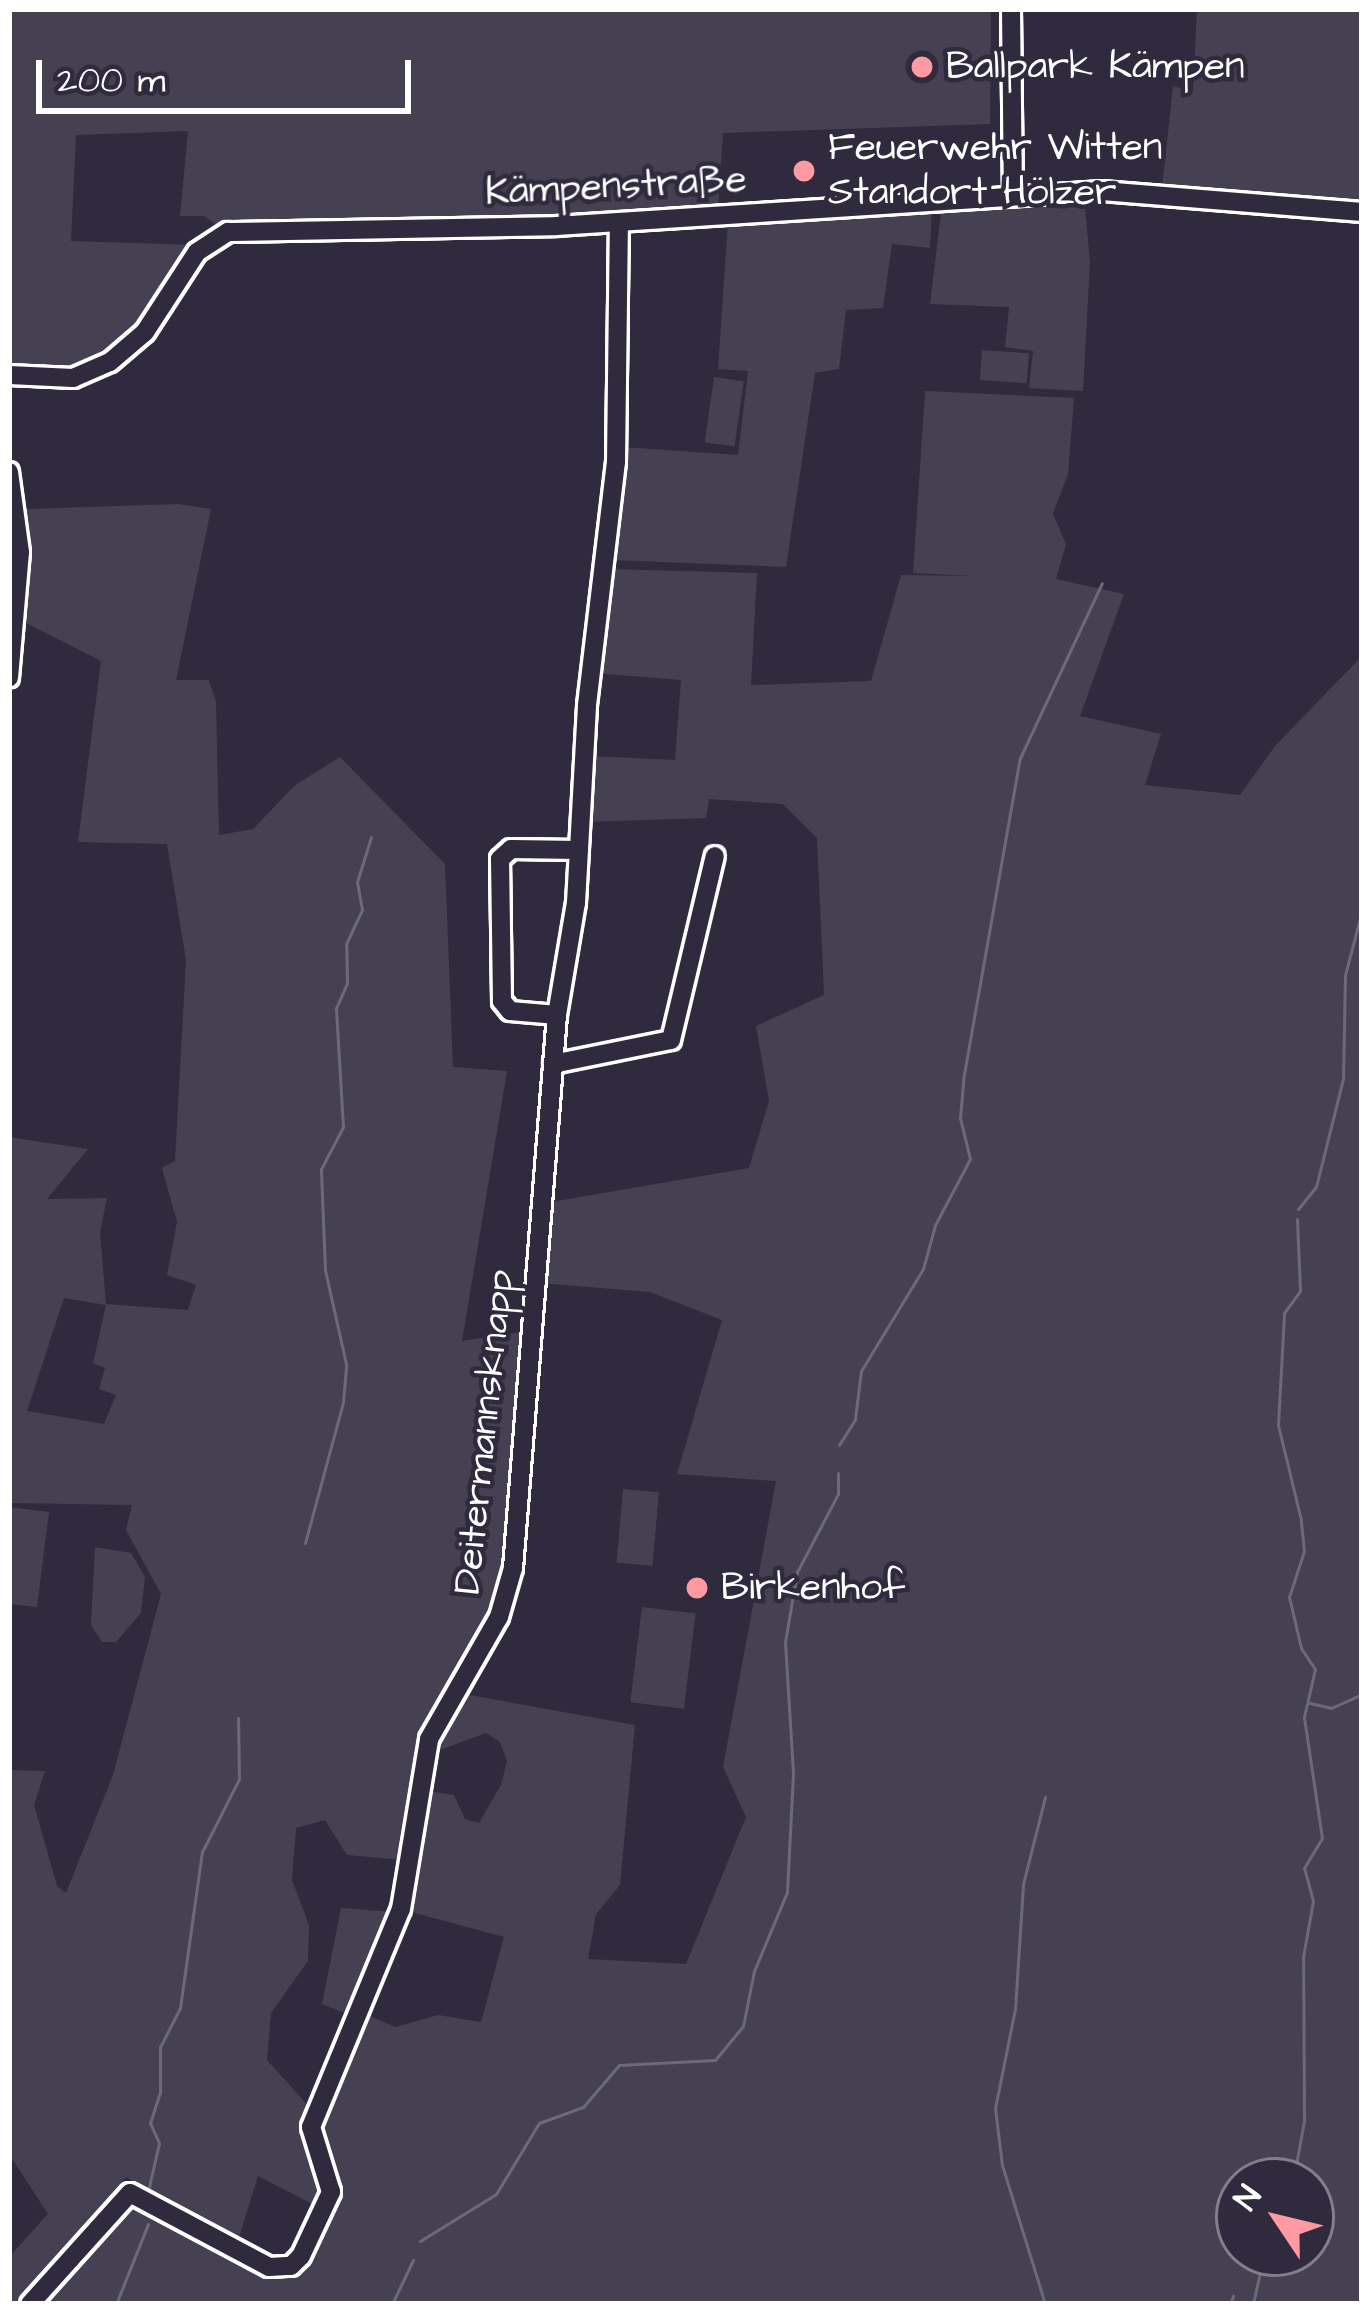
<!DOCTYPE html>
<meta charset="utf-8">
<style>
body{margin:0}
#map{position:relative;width:1371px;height:2313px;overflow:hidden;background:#2f2a3d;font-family:"Architects Daughter",sans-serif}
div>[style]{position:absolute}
.green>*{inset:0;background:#464152;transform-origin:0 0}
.stream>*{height:3px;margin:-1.5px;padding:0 1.5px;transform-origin:1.5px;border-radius:1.5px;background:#6d6a77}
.roads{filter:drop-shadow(3px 0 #fff) drop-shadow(-3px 0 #fff) drop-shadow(0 3px #fff) drop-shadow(0 -3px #fff)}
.minor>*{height:18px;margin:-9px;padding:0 9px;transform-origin:9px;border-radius:9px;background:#2f2a3d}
.dots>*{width:33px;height:33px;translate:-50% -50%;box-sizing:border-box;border:6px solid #2f2a3d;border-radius:50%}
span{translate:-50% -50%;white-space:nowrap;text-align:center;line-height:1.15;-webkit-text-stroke:9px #2f2a3d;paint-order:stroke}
.poi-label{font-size:39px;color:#fff}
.left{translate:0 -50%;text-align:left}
.street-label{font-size:39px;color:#fff}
.frame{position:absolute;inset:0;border:12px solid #fff;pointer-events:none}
.north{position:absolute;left:1215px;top:2157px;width:120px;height:120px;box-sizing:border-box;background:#2f2a3d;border:3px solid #827f8b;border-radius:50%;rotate:305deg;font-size:33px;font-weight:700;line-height:48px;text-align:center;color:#fff}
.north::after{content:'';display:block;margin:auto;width:42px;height:54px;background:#ff9aa2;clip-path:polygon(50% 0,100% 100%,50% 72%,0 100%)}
.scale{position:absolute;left:36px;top:60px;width:375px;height:54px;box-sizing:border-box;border:6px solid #fff;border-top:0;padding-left:15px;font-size:36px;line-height:42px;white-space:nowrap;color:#fff;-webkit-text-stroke:9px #2f2a3d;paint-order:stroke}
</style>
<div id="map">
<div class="green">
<div style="clip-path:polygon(9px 9px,991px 9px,990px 124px,723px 133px,718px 209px,695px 213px,221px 228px,204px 216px,180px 216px,188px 131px,76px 135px,71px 241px,197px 245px,119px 351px,72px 371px,9px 368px)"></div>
<div style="clip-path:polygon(1197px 9px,1362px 9px,1362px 207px,1162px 188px,1173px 86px,1193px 92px)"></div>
<div style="clip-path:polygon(1084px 195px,1090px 263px,1083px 391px,1029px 388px,1033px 351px,1005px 347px,1009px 307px,930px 304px,942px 205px)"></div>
<div style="clip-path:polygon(932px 206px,930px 248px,892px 244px,883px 308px,846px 310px,839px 369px,815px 373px,786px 567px,612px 560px,622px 447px,738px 455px,748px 371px,718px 369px,728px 221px)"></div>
<div style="left:982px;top:350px;width:47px;height:30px;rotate:4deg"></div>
<div style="left:714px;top:377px;width:30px;height:66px;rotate:8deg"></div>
<div style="clip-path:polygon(evenodd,925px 391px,1074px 398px,1068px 474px,1053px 514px,1066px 544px,1056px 579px,1124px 594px,1080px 716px,1161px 734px,1145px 785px,1240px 795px,1275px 746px,1362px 656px,1362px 2304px,39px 2304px,101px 2242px,128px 2200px,282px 2272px,331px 2203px,316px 2137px,362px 2013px,396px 2027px,438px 2015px,481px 2022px,504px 1937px,404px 1910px,422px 1790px,454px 1795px,465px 1819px,479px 1823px,501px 1785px,507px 1761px,500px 1742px,486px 1733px,429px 1754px,464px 1694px,635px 1725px,620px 1885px,596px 1914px,588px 1959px,686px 1964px,746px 1817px,723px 1767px,776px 1481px,677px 1474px,722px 1320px,650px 1292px,539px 1283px,545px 1203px,749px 1168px,769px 1101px,756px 1026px,824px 995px,817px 838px,783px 804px,709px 799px,706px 818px,585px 822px,588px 756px,675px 760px,681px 680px,594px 673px,607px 569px,757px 573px,751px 685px,871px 681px,901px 575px,975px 576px,913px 573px,925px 391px,1239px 2181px,1311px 2181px,1311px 2253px,1239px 2253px,1239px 2181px)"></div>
<div style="clip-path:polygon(evenodd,178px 504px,211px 509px,176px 680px,209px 680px,216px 702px,219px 835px,253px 829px,294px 786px,340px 757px,445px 864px,453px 1067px,507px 1071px,462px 1341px,527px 1331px,508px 1566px,496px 1608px,443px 1697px,404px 1860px,347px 1855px,325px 1820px,296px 1828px,292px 1880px,309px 1925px,308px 1961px,271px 2013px,267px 2060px,313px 2111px,329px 2182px,322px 2209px,258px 2176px,236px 2247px,126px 2177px,25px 2304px,9px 2304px,9px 2257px,48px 2214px,9px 2154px,9px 1770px,45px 1771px,34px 1805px,57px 1886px,66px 1893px,113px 1775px,161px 1594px,126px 1530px,132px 1505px,9px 1503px,9px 1137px,88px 1149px,47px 1199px,107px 1198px,100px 1232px,106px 1304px,188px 1310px,196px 1285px,167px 1275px,177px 1222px,162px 1168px,175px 1161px,186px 960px,167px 844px,78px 842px,101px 661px,26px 623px,27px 509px,178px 504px,64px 1298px,106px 1305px,93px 1363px,105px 1368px,99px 1389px,116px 1395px,104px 1424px,27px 1411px,64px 1298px)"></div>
<div style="left:623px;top:1489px;width:36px;height:74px;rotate:5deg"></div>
<div style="clip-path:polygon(9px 1507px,49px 1512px,37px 1607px,9px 1604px)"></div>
<div style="clip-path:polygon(95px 1547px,131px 1553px,145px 1577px,141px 1613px,116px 1642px,102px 1642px,91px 1625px)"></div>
<div style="left:642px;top:1607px;width:54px;height:96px;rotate:7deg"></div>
<div style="clip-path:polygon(341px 1908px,395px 1912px,352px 2016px,322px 2004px)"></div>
</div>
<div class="stream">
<div style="left:1298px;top:1209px;width:28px;rotate:-51deg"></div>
<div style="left:1316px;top:1187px;width:111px;rotate:-76deg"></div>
<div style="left:1343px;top:1079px;width:104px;rotate:-88.9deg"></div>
<div style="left:1345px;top:975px;width:67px;rotate:-75.3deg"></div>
<div style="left:839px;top:1445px;width:31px;rotate:-58deg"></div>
<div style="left:855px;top:1419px;width:48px;rotate:-82.9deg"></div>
<div style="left:861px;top:1371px;width:119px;rotate:-58.7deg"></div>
<div style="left:923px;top:1269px;width:46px;rotate:-74.7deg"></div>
<div style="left:935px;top:1225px;width:75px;rotate:-62.1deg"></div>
<div style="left:970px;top:1159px;width:42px;rotate:-103.7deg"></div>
<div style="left:960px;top:1118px;width:38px;rotate:-85deg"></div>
<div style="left:963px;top:1080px;width:327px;rotate:-80deg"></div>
<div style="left:1020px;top:758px;width:193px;rotate:-64.9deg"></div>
<div style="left:305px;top:1543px;width:146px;rotate:-74.9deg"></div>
<div style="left:343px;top:1402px;width:38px;rotate:-85deg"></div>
<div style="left:346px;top:1364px;width:96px;rotate:-102.6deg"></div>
<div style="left:325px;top:1270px;width:101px;rotate:-92.3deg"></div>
<div style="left:321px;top:1169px;width:47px;rotate:-62.4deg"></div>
<div style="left:343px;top:1127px;width:119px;rotate:-93.4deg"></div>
<div style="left:336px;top:1008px;width:27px;rotate:-66deg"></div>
<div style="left:347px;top:983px;width:39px;rotate:-91deg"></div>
<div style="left:346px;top:944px;width:38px;rotate:-65deg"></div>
<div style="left:362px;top:910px;width:28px;rotate:-100deg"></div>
<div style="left:357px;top:882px;width:47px;rotate:-72.7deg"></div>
<div style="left:1310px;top:1703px;width:22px;rotate:13deg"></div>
<div style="left:1331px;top:1708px;width:34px;rotate:-24deg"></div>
<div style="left:1293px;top:2181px;width:61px;rotate:-79.6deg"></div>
<div style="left:1304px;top:2121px;width:164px;rotate:-90.3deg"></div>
<div style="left:1303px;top:1957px;width:57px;rotate:-79.9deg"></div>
<div style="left:1313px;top:1901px;width:34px;rotate:-105deg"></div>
<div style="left:1304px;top:1868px;width:35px;rotate:-59deg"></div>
<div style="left:1322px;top:1838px;width:122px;rotate:-98.5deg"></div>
<div style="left:1304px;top:1717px;width:49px;rotate:-77.1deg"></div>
<div style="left:1315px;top:1669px;width:25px;rotate:-124deg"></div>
<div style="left:1301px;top:1648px;width:52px;rotate:-103.2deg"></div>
<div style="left:1289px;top:1597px;width:48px;rotate:-71.9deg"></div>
<div style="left:1304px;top:1551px;width:31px;rotate:-96deg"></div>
<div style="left:1301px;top:1520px;width:98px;rotate:-103.6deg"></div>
<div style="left:1278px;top:1425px;width:112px;rotate:-86.9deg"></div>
<div style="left:1284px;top:1313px;width:27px;rotate:-54deg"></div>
<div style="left:1300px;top:1291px;width:72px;rotate:-92.4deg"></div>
<div style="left:149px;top:2187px;width:45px;rotate:-77.2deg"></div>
<div style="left:159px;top:2143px;width:22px;rotate:-114deg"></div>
<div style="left:150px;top:2123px;width:32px;rotate:-72deg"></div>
<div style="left:160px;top:2093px;width:46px;rotate:-90deg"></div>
<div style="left:160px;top:2047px;width:44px;rotate:-62.9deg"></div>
<div style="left:180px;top:2008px;width:158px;rotate:-82deg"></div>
<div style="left:202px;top:1852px;width:82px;rotate:-63.1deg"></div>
<div style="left:239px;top:1779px;width:61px;rotate:-90.9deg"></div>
<div style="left:420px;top:2241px;width:89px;rotate:-31.7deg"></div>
<div style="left:496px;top:2194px;width:83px;rotate:-58.8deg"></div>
<div style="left:539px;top:2123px;width:47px;rotate:-20deg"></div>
<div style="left:583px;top:2107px;width:55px;rotate:-49.4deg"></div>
<div style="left:619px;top:2065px;width:96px;rotate:-3deg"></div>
<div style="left:715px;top:2060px;width:44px;rotate:-50.5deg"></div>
<div style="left:743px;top:2026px;width:56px;rotate:-78.7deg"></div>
<div style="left:754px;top:1971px;width:86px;rotate:-67.3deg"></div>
<div style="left:787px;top:1892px;width:119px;rotate:-87.1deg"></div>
<div style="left:793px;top:1773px;width:131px;rotate:-93.5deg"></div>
<div style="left:785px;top:1642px;width:71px;rotate:-80.3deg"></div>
<div style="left:797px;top:1572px;width:88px;rotate:-62.3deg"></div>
<div style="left:838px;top:1494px;width:21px;rotate:-90deg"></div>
<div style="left:116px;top:2304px;width:86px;rotate:-68.2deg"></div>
<div style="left:392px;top:2304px;width:49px;rotate:-64.5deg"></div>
<div style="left:1045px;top:2304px;width:145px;rotate:-107.2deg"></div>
<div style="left:1002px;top:2165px;width:57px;rotate:-97deg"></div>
<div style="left:995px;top:2108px;width:101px;rotate:-78.6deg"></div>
<div style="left:1015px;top:2009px;width:125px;rotate:-86.3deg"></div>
<div style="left:1023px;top:1884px;width:90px;rotate:-75.8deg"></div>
<div style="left:1230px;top:2304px;width:9px;rotate:-69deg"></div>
<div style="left:1253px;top:2304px;width:52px;rotate:-77.8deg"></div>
</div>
<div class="roads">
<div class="minor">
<div style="left:1011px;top:9px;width:186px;rotate:89.4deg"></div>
<div style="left:9px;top:375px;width:64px;rotate:2.7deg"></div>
<div style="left:73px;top:378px;width:40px;rotate:-23.4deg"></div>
<div style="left:110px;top:362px;width:46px;rotate:-40.6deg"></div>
<div style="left:145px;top:332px;width:95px;rotate:-57deg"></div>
<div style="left:197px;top:252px;width:37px;rotate:-33deg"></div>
<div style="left:228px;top:232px;width:328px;rotate:-1deg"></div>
<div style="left:556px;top:226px;width:547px;rotate:-3.67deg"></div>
<div style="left:1102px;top:191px;width:261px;rotate:4.6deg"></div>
<div style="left:9px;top:472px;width:81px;rotate:82.2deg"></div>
<div style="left:20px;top:552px;width:126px;rotate:95deg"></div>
<div style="left:557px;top:1015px;width:47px;rotate:-175.1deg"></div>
<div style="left:510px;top:1011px;width:13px;rotate:-129deg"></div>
<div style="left:502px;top:1001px;width:142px;rotate:-90.8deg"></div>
<div style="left:500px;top:859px;width:15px;rotate:-42deg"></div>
<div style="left:511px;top:849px;width:68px;rotate:0.8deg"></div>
<div style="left:553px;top:1064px;width:120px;rotate:-11.5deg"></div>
<div style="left:671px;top:1040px;width:189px;rotate:-76.6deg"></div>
<div style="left:30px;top:2304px;width:149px;rotate:-48deg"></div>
<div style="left:130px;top:2193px;width:157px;rotate:28deg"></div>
<div style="left:269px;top:2267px;width:22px;rotate:-3deg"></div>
<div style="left:291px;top:2266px;width:14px;rotate:-45deg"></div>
<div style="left:301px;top:2256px;width:71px;rotate:-64.9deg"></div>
<div style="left:331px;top:2192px;width:68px;rotate:-107.1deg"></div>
<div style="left:311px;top:2127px;width:236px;rotate:-67.6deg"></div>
<div style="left:401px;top:1909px;width:172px;rotate:-80.6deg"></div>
<div style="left:429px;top:1739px;width:141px;rotate:-60.2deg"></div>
<div style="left:499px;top:1617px;width:51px;rotate:-74.1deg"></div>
<div style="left:513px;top:1568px;width:555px;rotate:-85.45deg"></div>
<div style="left:557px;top:1015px;width:114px;rotate:-80.4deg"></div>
<div style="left:576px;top:903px;width:198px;rotate:-86.8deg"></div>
<div style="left:587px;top:705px;width:245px;rotate:-83.2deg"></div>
<div style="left:616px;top:462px;width:239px;rotate:-89.3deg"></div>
</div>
</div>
<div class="dots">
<div style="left:922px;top:67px;background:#ff9aa2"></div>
<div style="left:804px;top:171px;background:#ff9aa2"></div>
<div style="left:697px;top:1588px;background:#ff9aa2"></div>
</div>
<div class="poi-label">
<span class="left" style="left:946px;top:67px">Ballpark Kämpen</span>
<span class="left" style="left:828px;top:171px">Feuerwehr Witten<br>Standort Hölzer</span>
<span class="left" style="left:721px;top:1588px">Birkenhof</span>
</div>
<div class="street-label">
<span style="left:616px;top:187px;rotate:-3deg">Kämpenstraße</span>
<span style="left:485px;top:1432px;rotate:-84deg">Deitermannsknapp</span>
</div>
<div class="frame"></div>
<div class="north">N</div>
<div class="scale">200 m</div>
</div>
